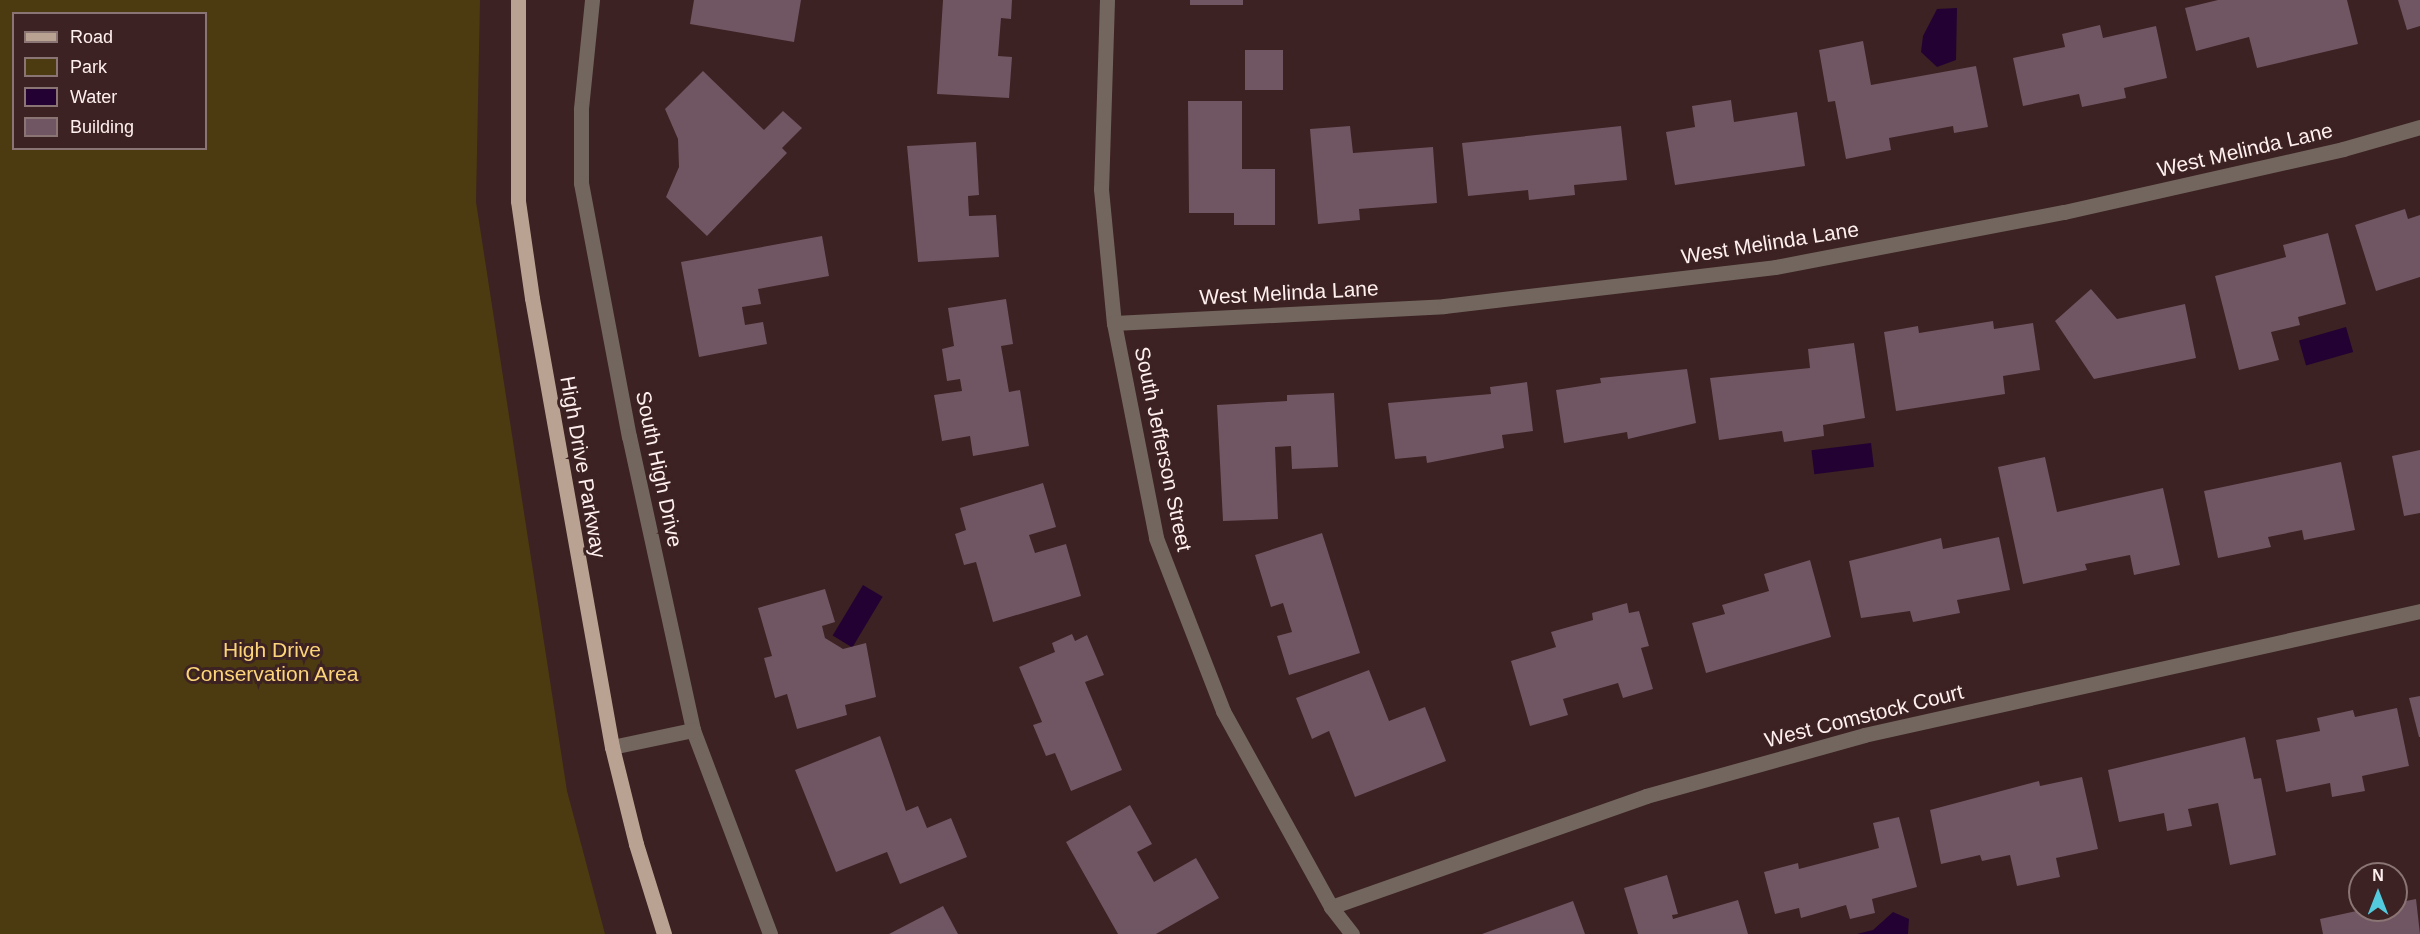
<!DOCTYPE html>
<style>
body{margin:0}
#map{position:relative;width:2420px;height:934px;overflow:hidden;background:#3c2222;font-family:Helvetica,sans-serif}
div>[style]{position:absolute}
.green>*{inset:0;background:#4c3b10}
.water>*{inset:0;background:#230233;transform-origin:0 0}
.building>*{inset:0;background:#705563;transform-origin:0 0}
.minor>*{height:15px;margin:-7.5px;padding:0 7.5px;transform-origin:7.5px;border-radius:7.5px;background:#72665f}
.major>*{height:15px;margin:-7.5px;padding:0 7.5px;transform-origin:7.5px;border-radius:7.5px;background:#baa293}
span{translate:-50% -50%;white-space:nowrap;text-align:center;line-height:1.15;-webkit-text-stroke:6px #3c2222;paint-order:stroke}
.street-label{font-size:21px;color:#ffefef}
.park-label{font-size:21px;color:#fcd57a}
.legend{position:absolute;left:12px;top:12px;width:195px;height:138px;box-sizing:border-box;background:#3c2222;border:2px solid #8a7474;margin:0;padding:8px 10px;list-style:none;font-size:18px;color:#ffefef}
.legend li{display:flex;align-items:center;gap:12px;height:30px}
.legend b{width:30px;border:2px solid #8a7474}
.north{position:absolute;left:2348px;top:862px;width:60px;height:60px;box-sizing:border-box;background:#3c2222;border:2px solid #8a7474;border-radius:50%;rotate:0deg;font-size:16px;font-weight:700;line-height:24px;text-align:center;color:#ffefef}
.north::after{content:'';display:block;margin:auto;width:21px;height:27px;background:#54cade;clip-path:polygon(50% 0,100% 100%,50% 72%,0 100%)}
</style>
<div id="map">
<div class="green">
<div style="clip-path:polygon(evenodd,0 0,480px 0,476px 202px,567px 791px,605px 934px,0 934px,0 0,14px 14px,206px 14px,206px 148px,14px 148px,14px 14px)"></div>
</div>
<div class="water">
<div style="clip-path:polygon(1957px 8px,1956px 60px,1937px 67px,1921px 52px,1923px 36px,1937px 9px)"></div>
<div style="left:2346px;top:327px;width:26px;height:49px;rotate:74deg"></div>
<div style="left:1871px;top:443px;width:24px;height:60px;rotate:83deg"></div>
<div style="left:863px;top:585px;width:23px;height:59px;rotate:31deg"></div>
<div style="clip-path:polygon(1893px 912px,1909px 919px,1908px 934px,1857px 934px,1873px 930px)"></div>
</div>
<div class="building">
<div style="clip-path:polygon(694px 0,801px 0,794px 42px,690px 24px)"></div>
<div style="clip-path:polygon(943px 0,1012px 0,1011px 19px,1001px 18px,998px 56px,1012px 57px,1009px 98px,937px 94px)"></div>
<div style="left:1190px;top:0;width:53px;height:5px"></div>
<div style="clip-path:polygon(2218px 0,2347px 0,2358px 44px,2257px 68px,2249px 37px,2196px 51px,2185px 8px)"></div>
<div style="clip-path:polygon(2398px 0,2420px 0,2420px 26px,2407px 30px)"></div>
<div style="clip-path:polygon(2100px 25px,2103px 38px,2156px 26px,2167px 78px,2124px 88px,2126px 98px,2082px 107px,2079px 94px,2023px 106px,2013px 58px,2065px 47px,2062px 34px)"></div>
<div style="clip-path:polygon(1863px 41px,1871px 85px,1976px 66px,1988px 127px,1954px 133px,1953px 126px,1889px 138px,1891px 150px,1846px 159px,1835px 101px,1828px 102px,1819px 50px)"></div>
<div style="left:1245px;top:50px;width:38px;height:40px"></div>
<div style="clip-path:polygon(703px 71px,764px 130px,783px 111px,802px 128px,782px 148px,787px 153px,707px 236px,666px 197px,679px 167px,678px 139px,665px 109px)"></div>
<div style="clip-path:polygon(1731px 100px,1734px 122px,1797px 112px,1805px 166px,1675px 185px,1666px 132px,1695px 127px,1692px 106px)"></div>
<div style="clip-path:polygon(1188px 101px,1242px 101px,1242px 169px,1275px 169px,1275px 225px,1234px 225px,1234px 213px,1189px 213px)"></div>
<div style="clip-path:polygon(1350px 126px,1353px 153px,1433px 147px,1437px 203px,1359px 209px,1360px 220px,1318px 224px,1310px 129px)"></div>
<div style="clip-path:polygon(1621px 126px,1627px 180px,1574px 185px,1575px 195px,1529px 200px,1528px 190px,1468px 196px,1462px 143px)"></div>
<div style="clip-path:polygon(976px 142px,979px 195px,968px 196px,969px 216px,996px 215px,999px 257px,918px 262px,907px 146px)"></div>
<div style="clip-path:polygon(2405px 209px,2408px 219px,2420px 215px,2420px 277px,2376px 291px,2355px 225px)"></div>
<div style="clip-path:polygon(2328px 233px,2346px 304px,2298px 317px,2300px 325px,2271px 332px,2279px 360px,2239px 370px,2215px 276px,2286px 257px,2283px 245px)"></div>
<div style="clip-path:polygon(822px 236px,829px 276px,758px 289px,761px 304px,742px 307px,745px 325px,763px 322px,767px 344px,699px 357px,681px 262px)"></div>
<div style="clip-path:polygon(2091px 289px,2117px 319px,2185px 304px,2196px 358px,2094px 379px,2055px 321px)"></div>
<div style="clip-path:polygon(1006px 299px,1013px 344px,1001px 346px,1009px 392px,1020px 390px,1029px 446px,973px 456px,970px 436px,942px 441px,934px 395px,962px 391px,960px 379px,947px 381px,942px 349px,954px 346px,948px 308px)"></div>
<div style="clip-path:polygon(1993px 321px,1994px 329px,2033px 323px,2040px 370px,2003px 376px,2005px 394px,1896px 411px,1884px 332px,1918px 326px,1919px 333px)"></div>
<div style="clip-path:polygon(1854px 343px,1865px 418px,1823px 425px,1824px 436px,1784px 442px,1782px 431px,1719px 440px,1710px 378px,1810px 368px,1808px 349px)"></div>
<div style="clip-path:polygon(1687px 369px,1696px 423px,1628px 439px,1627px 432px,1564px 443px,1556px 390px,1601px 383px,1600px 378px)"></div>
<div style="clip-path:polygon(1527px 382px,1533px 431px,1502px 435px,1504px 448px,1427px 463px,1426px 456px,1395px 459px,1388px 403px,1491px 394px,1490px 387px)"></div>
<div style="clip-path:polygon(1334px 393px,1338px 467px,1292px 469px,1291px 446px,1275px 447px,1278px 519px,1223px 521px,1217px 405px,1287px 401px,1287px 395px)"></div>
<div style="clip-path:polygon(2420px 450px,2420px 513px,2404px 516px,2392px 456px)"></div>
<div style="clip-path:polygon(2045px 457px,2057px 512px,2163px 488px,2180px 565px,2134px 575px,2130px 555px,2085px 564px,2087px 570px,2023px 584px,1998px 467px)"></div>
<div style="clip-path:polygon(2341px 462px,2355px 530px,2304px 540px,2302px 530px,2268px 537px,2271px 547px,2218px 558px,2204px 491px)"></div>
<div style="clip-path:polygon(1043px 483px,1056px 527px,1029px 535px,1035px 553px,1066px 544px,1081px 596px,993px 622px,976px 562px,964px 565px,955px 534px,966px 530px,960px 508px)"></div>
<div style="clip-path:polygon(1322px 533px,1360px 653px,1289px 675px,1277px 636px,1292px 632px,1283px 603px,1271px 607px,1255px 555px)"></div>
<div style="clip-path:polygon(1999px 537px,2010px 590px,1957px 600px,1960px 613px,1913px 622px,1910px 611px,1861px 618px,1849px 561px,1941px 538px,1943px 549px)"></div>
<div style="clip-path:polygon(1810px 560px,1831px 637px,1706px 673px,1692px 623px,1725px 614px,1722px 605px,1769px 591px,1764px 574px)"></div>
<div style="clip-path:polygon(825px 589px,835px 622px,822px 626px,825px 638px,843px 649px,866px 643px,876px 697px,845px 705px,847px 715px,797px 729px,787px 694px,775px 698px,764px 658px,772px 656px,758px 608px)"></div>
<div style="clip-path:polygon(1627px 603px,1629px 613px,1639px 611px,1649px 646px,1641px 648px,1653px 689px,1623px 698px,1618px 683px,1563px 699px,1568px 715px,1530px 726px,1511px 661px,1556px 647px,1551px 632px,1593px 620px,1592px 613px)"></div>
<div style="clip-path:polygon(1072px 634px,1075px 641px,1087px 635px,1104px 675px,1085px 682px,1122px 770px,1071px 791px,1055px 753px,1046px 756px,1033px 725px,1042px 722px,1019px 667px,1055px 652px,1052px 643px)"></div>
<div style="clip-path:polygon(1369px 670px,1389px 721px,1425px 707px,1446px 761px,1355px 797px,1329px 731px,1312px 739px,1296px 698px)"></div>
<div style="clip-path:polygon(2420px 696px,2420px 737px,2419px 737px,2409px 698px)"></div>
<div style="clip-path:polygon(2397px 708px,2409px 766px,2362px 776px,2365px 791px,2332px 797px,2330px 783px,2286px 792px,2276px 740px,2320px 731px,2317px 718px,2353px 710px,2355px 717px)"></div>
<div style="clip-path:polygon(880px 736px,906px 811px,918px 806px,927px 828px,951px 818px,967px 857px,900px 884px,887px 852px,836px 872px,795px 770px)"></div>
<div style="clip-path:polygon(2245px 737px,2254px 779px,2261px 778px,2276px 855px,2230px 865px,2218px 803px,2188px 809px,2192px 826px,2167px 831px,2164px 813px,2119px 822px,2108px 770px)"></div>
<div style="clip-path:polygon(2082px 777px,2098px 849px,2056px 858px,2060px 877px,2017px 886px,2010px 855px,1982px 861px,1980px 855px,1941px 864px,1930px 810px,2039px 781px,2040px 786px)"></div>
<div style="clip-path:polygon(1130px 805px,1152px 844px,1137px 852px,1154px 882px,1196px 858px,1219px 898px,1156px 934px,1118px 934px,1066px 842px)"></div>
<div style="clip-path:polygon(1899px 817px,1917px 887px,1872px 899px,1875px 913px,1850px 919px,1846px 905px,1801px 918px,1799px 908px,1775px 914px,1764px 872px,1798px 863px,1799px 869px,1879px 848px,1873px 823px)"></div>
<div style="clip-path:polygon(1667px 875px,1678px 914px,1672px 915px,1673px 919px,1738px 900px,1748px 934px,1638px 934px,1624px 888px)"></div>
<div style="clip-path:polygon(2416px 899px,2420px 934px,2323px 934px,2320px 919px,2361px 910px,2396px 910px,2396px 903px)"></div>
<div style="clip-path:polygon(1573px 901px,1585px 934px,1482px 934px)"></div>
<div style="clip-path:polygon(943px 906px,958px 934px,889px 934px)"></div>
</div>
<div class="minor">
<div style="left:592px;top:0;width:110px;rotate:95.8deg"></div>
<div style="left:581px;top:109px;width:74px;rotate:90deg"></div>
<div style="left:581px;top:183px;width:258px;rotate:79.3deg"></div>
<div style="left:629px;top:436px;width:301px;rotate:77.7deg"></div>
<div style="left:693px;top:730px;width:218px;rotate:69.3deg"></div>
<div style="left:1107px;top:0;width:189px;rotate:91.8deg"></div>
<div style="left:1101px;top:189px;width:135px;rotate:84.5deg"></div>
<div style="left:1114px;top:323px;width:219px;rotate:78.9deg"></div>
<div style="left:1156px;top:538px;width:186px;rotate:68.8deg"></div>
<div style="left:1223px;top:711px;width:224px;rotate:61.1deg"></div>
<div style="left:1331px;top:907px;width:34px;rotate:52deg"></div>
<div style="left:1114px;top:323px;width:330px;rotate:-2.9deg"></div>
<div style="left:1444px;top:306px;width:333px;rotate:-6.7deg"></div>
<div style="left:1775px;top:267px;width:294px;rotate:-10.8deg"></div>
<div style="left:2064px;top:212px;width:286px;rotate:-12.7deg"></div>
<div style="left:2343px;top:149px;width:80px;rotate:-15.9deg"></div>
<div style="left:612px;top:747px;width:83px;rotate:-11.9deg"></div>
<div style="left:1331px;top:907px;width:334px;rotate:-19.4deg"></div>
<div style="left:1646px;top:796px;width:226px;rotate:-15.6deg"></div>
<div style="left:1864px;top:735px;width:570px;rotate:-12.57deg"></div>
</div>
<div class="major">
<div style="left:518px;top:0;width:201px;rotate:90deg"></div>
<div style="left:518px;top:201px;width:98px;rotate:81.8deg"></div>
<div style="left:532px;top:298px;width:456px;rotate:79.9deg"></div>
<div style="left:612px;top:747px;width:100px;rotate:76.1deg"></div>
<div style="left:636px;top:844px;width:94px;rotate:72.7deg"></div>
</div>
<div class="street-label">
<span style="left:2245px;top:150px;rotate:-13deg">West Melinda Lane</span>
<span style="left:1770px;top:243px;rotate:-9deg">West Melinda Lane</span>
<span style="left:1289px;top:293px;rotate:-3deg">West Melinda Lane</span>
<span style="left:1163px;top:449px;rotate:78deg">South Jefferson Street</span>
<span style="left:583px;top:467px;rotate:80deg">High Drive Parkway</span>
<span style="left:659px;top:469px;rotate:78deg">South High Drive</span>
<span style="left:1864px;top:716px;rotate:-14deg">West Comstock Court</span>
</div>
<div class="park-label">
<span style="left:272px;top:662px">High Drive<br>Conservation Area</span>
</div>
<ul class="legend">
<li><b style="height:8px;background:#baa293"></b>Road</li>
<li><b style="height:16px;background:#4c3b10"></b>Park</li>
<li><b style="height:16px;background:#230233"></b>Water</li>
<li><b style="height:16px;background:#705563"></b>Building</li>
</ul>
<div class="north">N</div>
</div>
